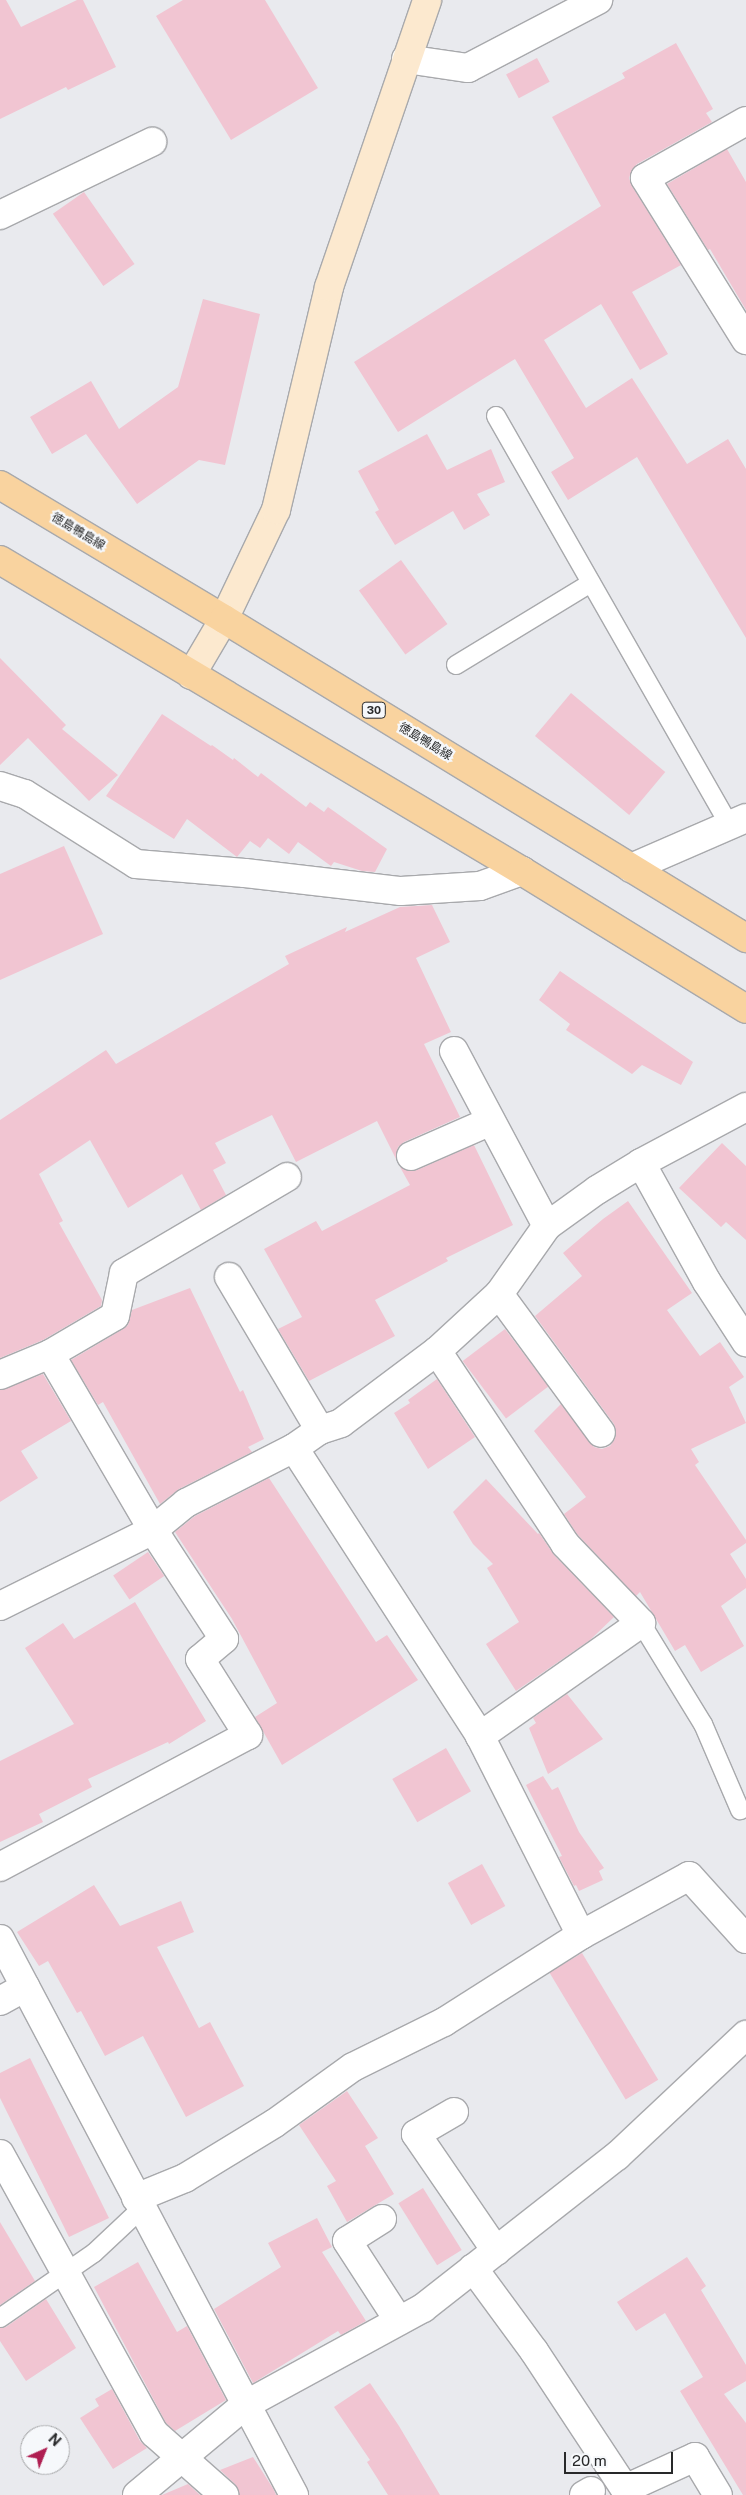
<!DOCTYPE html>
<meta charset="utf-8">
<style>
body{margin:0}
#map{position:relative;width:746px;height:2495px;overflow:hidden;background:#e9eaee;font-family:"Public Sans","Noto Sans JP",sans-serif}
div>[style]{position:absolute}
.building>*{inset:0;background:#f1c5d2;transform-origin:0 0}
.roads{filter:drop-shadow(1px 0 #a8a9ac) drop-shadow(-1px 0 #a8a9ac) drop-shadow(0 1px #a8a9ac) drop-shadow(0 -1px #a8a9ac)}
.lane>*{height:18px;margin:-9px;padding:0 9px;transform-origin:9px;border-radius:9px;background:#fff}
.street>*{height:28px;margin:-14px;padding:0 14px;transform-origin:14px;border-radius:14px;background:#fff}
.secondary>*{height:28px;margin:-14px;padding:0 14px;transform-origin:14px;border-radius:14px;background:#fce9cf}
.primary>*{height:28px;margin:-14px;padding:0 14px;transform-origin:14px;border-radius:14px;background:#f9d39f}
span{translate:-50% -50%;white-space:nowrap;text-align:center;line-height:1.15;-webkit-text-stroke:4.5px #f6f8fb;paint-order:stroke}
.shield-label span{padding:1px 4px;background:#f6f8fb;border:1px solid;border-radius:4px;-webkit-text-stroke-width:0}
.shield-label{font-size:11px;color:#28292a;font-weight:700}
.street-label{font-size:12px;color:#28292a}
.north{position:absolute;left:20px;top:2425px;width:50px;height:50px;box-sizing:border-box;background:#f6f8fb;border:1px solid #a4a5a7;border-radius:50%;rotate:44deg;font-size:14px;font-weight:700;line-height:20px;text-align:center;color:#28292a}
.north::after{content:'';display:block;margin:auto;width:18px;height:22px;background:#af1f52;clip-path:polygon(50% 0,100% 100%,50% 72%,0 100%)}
.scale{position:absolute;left:564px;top:2452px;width:109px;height:22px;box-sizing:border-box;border:2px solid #28292a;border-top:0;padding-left:6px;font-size:15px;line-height:18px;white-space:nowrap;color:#28292a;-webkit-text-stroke:4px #f6f8fb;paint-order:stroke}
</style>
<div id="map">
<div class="building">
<div style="clip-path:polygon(0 0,6px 0,21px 27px,77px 0,83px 0,116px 67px,68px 90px,66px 87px,0 119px)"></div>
<div style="clip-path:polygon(183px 0,265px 0,318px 88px,231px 140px,156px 16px)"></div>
<div style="clip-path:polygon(676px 43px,713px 109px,706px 113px,712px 122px,637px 164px,632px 170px,629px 178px,632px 186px,681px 265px,632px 292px,668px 354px,640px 370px,601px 304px,544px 340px,586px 408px,632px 378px,687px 464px,728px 439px,746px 469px,746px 638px,637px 457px,568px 500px,551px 472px,574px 458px,515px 359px,398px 432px,354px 362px,601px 206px,552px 117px,625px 78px,622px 73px)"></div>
<div style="left:537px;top:58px;width:27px;height:35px;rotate:62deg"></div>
<div style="clip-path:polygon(727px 149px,746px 182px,746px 310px,710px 249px,708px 250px,667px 184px)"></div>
<div style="left:84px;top:192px;width:88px;height:38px;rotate:55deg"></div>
<div style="clip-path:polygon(203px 299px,260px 314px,225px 465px,199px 460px,137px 504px,86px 434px,52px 454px,30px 417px,91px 381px,119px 429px,178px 387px)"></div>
<div style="clip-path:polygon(427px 434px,447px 470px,491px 449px,505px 482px,477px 494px,490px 515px,464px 530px,453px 511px,395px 545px,375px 512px,379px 510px,358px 471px)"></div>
<div style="left:401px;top:560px;width:79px;height:52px;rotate:54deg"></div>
<div style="clip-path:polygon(0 658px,66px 725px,62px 729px,118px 775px,89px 801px,28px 738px,0 765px)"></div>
<div style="left:571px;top:693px;width:123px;height:56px;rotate:40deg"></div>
<div style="clip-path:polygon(162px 714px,211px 746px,212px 745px,233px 760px,234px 758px,258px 777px,261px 773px,306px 807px,310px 802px,324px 812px,328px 807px,387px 849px,375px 872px,362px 871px,334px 862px,331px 866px,298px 842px,289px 854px,268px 838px,260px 848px,250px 841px,237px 857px,187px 819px,174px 839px,106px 796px)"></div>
<div style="clip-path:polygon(64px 846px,103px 934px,0 980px,0 874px)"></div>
<div style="clip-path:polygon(432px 905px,450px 942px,416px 958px,451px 1032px,424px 1044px,460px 1117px,404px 1142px,398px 1147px,396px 1159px,377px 1121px,296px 1162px,272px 1115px,215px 1143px,226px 1163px,213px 1170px,226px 1195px,201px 1210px,182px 1174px,128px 1208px,90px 1140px,39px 1174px,63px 1221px,59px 1223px,102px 1300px,101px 1306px,43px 1340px,0 1358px,0 1120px,106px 1050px,116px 1064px,289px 964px,285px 956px,347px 927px,345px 932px,400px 907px)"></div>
<div style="clip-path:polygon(560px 971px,693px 1062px,681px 1085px,642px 1065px,632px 1074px,566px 1030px,570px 1024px,539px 1000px)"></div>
<div style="clip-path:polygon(722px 1143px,746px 1166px,746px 1240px,726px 1222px,721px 1227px,679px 1188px)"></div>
<div style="clip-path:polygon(474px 1145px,513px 1225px,446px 1258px,448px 1261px,375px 1300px,395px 1336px,309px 1381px,278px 1329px,302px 1317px,264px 1249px,316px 1221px,322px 1231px,410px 1185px,400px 1167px,409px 1171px,417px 1170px)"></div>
<div style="clip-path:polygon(628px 1201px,692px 1293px,667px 1310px,700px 1356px,720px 1342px,744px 1377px,729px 1387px,746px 1423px,691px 1449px,699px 1462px,695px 1465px,746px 1540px,746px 1543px,730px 1554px,746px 1579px,746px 1588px,721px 1606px,744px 1646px,701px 1672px,685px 1645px,675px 1651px,640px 1592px,636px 1596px,577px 1534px,564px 1514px,586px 1497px,534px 1431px,561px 1404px,594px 1447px,602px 1449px,610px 1446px,615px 1439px,616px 1431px,614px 1424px,535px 1316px,582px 1276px,563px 1253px,603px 1219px)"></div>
<div style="clip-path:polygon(190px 1288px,240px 1392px,243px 1390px,264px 1439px,248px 1447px,252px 1452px,179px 1489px,160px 1504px,103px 1402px,98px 1405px,71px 1360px,123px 1329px,128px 1325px,132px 1310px)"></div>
<div style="left:505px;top:1329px;width:72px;height:53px;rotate:53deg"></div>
<div style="clip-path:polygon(43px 1374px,71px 1421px,21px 1451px,38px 1478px,0 1502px,0 1390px)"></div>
<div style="clip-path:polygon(437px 1379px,475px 1437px,428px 1469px,394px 1413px,410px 1403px,408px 1400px)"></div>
<div style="clip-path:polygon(269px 1478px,376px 1642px,387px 1635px,418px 1680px,282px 1765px,255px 1717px,277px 1703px,232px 1619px,175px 1532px,195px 1516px)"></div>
<div style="clip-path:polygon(486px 1479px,538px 1534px,539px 1533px,554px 1555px,614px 1617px,590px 1640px,516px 1691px,486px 1644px,519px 1622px,487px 1568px,493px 1564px,473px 1544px,453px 1512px)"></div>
<div style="left:148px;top:1552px;width:29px;height:42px;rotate:56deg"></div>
<div style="clip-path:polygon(135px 1602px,206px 1721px,169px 1744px,168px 1742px,88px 1779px,92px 1787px,39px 1814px,43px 1822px,0 1842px,0 1761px,74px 1724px,25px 1648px,63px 1623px,74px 1639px)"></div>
<div style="clip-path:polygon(567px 1694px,603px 1739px,548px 1774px,529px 1728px,536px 1723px,533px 1718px)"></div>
<div style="left:446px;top:1748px;width:50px;height:62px;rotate:60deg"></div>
<div style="clip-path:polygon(543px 1776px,552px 1790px,558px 1787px,579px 1832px,604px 1868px,599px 1871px,603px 1880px,579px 1891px,576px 1885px,574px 1886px,562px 1863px,559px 1857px,562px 1856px,526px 1785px)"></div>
<div style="left:482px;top:1864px;width:48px;height:39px;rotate:61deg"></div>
<div style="clip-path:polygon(94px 1885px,120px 1926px,181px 1901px,194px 1932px,157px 1947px,199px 2028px,210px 2022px,244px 2086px,186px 2117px,143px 2036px,105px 2056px,81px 2011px,77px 2013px,48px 1961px,39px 1966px,17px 1932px)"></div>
<div style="left:582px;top:1953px;width:148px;height:38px;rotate:59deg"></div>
<div style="clip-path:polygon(30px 2058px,109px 2218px,69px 2237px,0 2098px,0 2073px)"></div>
<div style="clip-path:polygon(347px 2091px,378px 2138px,365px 2146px,394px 2194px,347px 2222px,327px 2186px,336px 2181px,299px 2125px)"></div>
<div style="left:423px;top:2188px;width:73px;height:29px;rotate:58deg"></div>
<div style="clip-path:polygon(317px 2218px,332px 2247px,322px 2252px,366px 2321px,341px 2335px,338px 2331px,253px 2383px,214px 2309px,281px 2267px,268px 2243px)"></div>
<div style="clip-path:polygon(0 2222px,35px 2281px,0 2305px)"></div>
<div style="clip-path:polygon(687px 2257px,706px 2286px,701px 2290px,746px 2365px,746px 2381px,724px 2394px,746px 2423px,746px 2495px,743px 2495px,680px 2391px,703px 2377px,665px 2313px,636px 2331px,617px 2302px)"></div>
<div style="clip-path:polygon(138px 2262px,177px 2332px,187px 2326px,226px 2400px,175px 2431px,166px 2423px,94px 2287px)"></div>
<div style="clip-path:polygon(46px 2299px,76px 2348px,26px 2381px,0 2341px,0 2328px,6px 2327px)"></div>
<div style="clip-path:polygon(370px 2383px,399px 2426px,440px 2495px,388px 2495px,367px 2462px,370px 2460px,334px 2407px)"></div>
<div style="clip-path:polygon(112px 2389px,140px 2441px,147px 2448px,113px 2469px,80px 2418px,99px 2406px,95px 2399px)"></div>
<div style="clip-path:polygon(253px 2457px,274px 2490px,276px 2495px,239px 2495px,235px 2484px,220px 2470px)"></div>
<div style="clip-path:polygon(188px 2484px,200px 2495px,162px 2495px)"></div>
</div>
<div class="roads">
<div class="lane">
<div style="left:496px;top:416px;width:471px;rotate:60.3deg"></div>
<div style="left:456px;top:665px;width:158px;rotate:-31.3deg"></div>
<div style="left:641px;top:1623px;width:119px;rotate:58.5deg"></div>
<div style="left:703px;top:1724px;width:94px;rotate:66.7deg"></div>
<div style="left:0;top:2318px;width:114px;rotate:-34.7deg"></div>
<div style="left:94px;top:2253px;width:66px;rotate:-43.2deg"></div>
</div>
<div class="street">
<div style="left:406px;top:59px;width:63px;rotate:8.3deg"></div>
<div style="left:468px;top:68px;width:147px;rotate:-27.6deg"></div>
<div style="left:746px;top:121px;width:116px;rotate:150.6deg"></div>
<div style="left:645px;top:178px;width:191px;rotate:58.1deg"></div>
<div style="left:0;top:215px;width:169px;rotate:-25.7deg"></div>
<div style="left:0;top:786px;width:26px;rotate:18deg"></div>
<div style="left:25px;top:794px;width:131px;rotate:32.2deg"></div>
<div style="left:136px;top:864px;width:109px;rotate:4.7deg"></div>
<div style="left:245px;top:873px;width:157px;rotate:6.6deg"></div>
<div style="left:401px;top:891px;width:79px;rotate:-3.6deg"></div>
<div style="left:480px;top:886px;width:45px;rotate:-19.7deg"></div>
<div style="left:631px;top:868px;width:125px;rotate:-23.5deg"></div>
<div style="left:454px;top:1051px;width:198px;rotate:62deg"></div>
<div style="left:411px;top:1156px;width:87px;rotate:-23.6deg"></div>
<div style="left:641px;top:1163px;width:136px;rotate:61deg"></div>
<div style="left:707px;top:1282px;width:72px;rotate:57deg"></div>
<div style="left:229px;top:1277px;width:178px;rotate:59.3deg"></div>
<div style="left:499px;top:1294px;width:172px;rotate:53.7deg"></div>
<div style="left:437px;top:1351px;width:232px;rotate:56.4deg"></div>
<div style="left:565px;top:1544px;width:110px;rotate:46.1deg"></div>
<div style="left:641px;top:1623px;width:197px;rotate:144.9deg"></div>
<div style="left:50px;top:1354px;width:75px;rotate:-30.3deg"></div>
<div style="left:115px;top:1316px;width:44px;rotate:-78.2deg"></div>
<div style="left:124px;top:1273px;width:189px;rotate:-30.5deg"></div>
<div style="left:0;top:1375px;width:54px;rotate:-22.8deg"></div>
<div style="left:50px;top:1354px;width:204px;rotate:59.7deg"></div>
<div style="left:153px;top:1530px;width:130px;rotate:56.9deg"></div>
<div style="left:224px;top:1639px;width:31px;rotate:140deg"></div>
<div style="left:200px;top:1659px;width:90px;rotate:57.7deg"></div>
<div style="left:248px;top:1735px;width:281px;rotate:152deg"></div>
<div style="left:294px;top:1448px;width:343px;rotate:57.1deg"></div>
<div style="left:480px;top:1736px;width:223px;rotate:63.1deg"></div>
<div style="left:581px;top:1935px;width:123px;rotate:-28.6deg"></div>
<div style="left:689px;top:1876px;width:85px;rotate:47.9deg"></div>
<div style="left:0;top:1606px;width:171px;rotate:-26.4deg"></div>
<div style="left:153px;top:1530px;width:43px;rotate:-39.3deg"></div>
<div style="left:186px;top:1503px;width:121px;rotate:-27deg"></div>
<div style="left:294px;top:1448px;width:32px;rotate:-35deg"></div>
<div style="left:320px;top:1430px;width:22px;rotate:-18deg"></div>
<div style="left:341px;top:1423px;width:120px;rotate:-36.9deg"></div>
<div style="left:437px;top:1351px;width:84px;rotate:-42.6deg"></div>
<div style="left:499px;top:1294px;width:83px;rotate:-54.8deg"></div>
<div style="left:547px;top:1226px;width:62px;rotate:-35.8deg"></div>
<div style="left:597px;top:1190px;width:52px;rotate:-31.5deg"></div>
<div style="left:641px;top:1163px;width:119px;rotate:-28.1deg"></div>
<div style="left:0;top:1939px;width:629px;rotate:62.13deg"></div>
<div style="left:0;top:2001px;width:29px;rotate:-29deg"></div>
<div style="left:454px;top:2112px;width:44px;rotate:149.9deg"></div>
<div style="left:416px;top:2134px;width:142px;rotate:55.6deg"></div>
<div style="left:0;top:2154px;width:319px;rotate:61.1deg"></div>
<div style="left:154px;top:2433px;width:94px;rotate:41.5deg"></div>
<div style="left:136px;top:2198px;width:53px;rotate:-22.2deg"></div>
<div style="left:185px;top:2178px;width:105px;rotate:-31.4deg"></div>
<div style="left:275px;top:2123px;width:96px;rotate:-35.7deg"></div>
<div style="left:353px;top:2067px;width:102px;rotate:-26.3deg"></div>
<div style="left:444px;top:2022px;width:162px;rotate:-32.4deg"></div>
<div style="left:382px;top:2219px;width:41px;rotate:147.8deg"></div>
<div style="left:347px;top:2241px;width:95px;rotate:57deg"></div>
<div style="left:473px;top:2268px;width:103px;rotate:53.7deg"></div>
<div style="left:534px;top:2351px;width:165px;rotate:56.6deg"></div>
<div style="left:625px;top:2489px;width:77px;rotate:-24.6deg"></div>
<div style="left:695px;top:2457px;width:44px;rotate:58.8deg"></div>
<div style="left:137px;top:2495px;width:141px;rotate:-39.8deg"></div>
<div style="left:245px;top:2405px;width:203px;rotate:-28.6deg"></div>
<div style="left:423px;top:2308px;width:246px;rotate:-38.1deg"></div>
<div style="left:617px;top:2156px;width:177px;rotate:-43.2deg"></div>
<div style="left:584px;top:2495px;width:8px;rotate:-30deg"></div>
</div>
<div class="secondary">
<div style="left:191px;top:675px;width:65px;rotate:-59.5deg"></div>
<div style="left:224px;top:619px;width:121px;rotate:-64.5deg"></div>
<div style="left:276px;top:510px;width:229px;rotate:-76.6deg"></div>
<div style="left:329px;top:287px;width:303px;rotate:-71.1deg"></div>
</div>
<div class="primary">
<div style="left:0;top:485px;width:261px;rotate:30.9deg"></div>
<div style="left:224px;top:619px;width:612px;rotate:31.43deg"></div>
<div style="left:0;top:560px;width:608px;rotate:30.79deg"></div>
<div style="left:522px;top:871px;width:263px;rotate:31.6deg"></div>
</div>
</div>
<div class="shield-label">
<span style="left:374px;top:710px">30</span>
</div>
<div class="street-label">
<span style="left:78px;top:532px;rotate:31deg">徳島鴨島線</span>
<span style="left:425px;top:742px;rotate:31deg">徳島鴨島線</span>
</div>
<div class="north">N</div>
<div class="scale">20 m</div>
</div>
